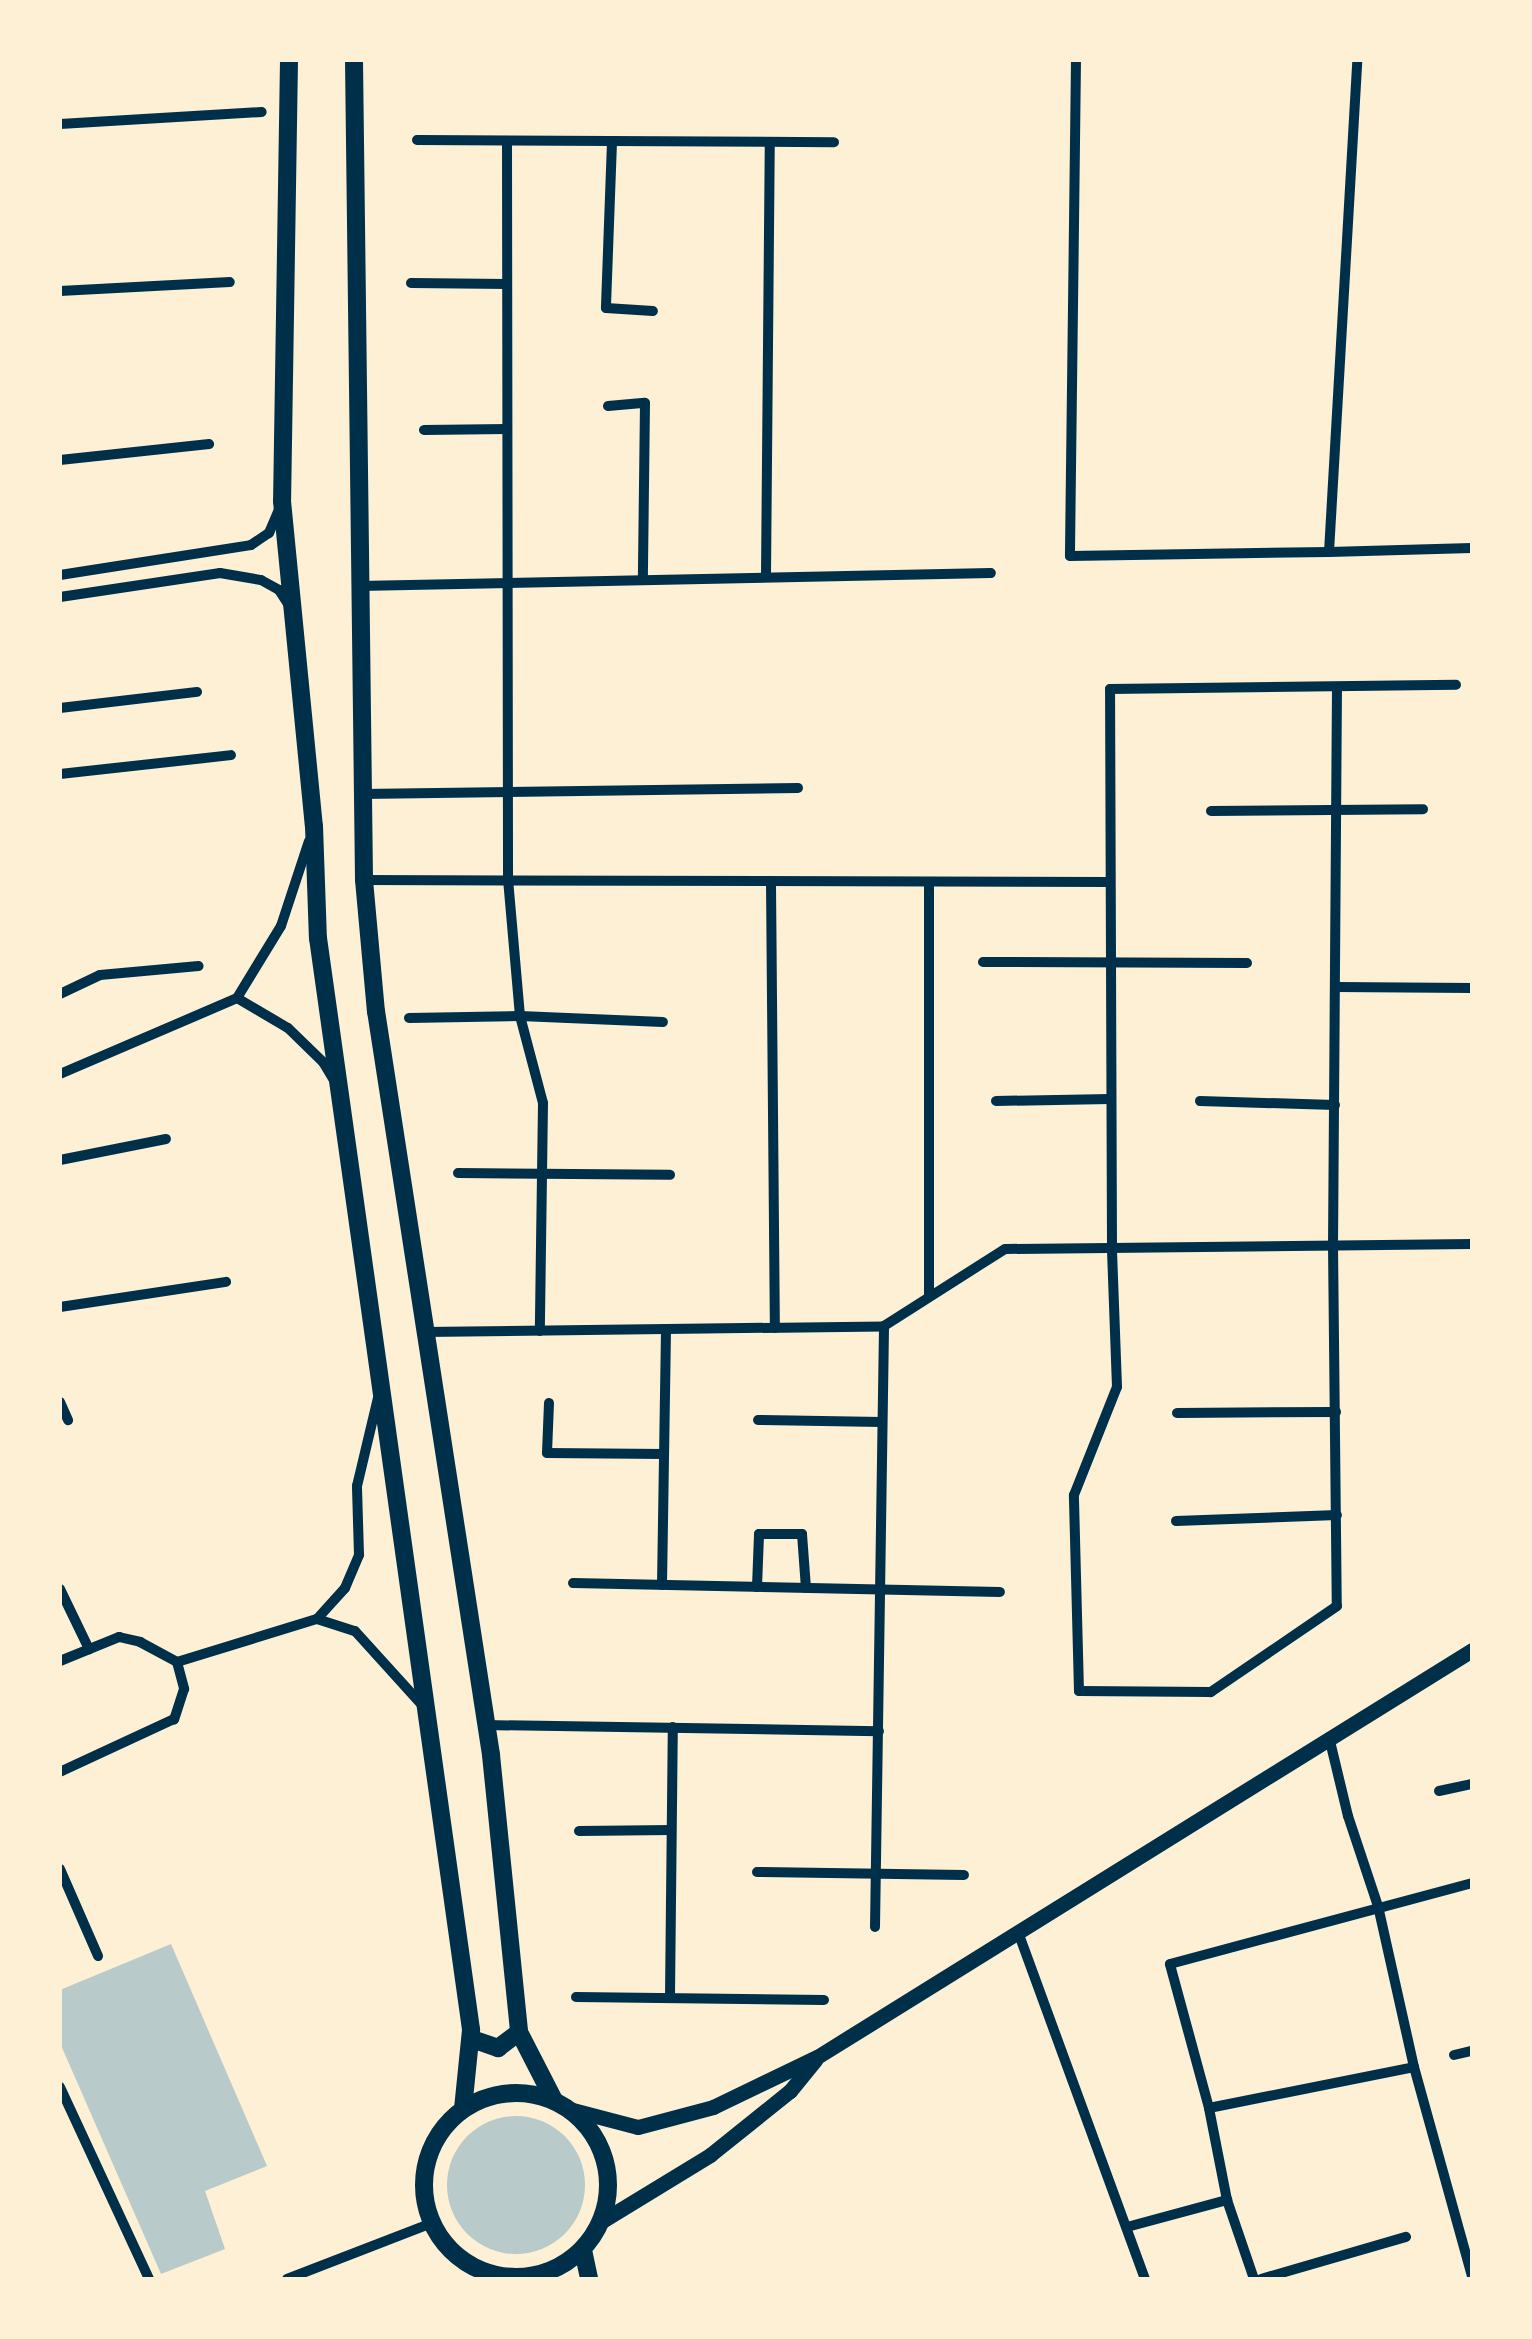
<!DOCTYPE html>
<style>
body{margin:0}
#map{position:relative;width:1532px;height:2339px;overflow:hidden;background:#fdf0d5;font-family:"Source Sans 3",sans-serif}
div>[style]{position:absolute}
.green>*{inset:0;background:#b9caca}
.round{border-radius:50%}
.minor>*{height:10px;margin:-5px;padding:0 5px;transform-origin:5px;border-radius:5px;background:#003049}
.tertiary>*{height:15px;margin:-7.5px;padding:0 7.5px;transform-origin:7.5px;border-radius:7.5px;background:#003049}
.secondary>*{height:18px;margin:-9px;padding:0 9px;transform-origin:9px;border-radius:9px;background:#003049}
.secondary>.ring{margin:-9px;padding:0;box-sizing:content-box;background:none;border:18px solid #003049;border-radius:50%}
span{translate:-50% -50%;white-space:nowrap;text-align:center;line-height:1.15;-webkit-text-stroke:8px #fdf0d5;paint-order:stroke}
.frame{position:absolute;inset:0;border:62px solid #fdf0d5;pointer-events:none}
</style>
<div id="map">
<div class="green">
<div style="clip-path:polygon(171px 1944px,267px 2166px,205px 2191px,225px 2249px,161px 2274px,60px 2043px,60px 1990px)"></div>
<div class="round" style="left:447px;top:2116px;width:138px;height:138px"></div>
</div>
<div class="minor">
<div style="left:1076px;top:60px;width:496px;rotate:90.7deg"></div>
<div style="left:1070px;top:556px;width:259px;rotate:-0.9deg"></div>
<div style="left:1329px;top:552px;width:493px;rotate:-86.7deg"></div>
<div style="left:60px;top:124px;width:202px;rotate:-3.4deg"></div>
<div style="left:417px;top:140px;width:417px;rotate:0.3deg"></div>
<div style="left:507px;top:141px;width:738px;rotate:89.92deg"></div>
<div style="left:508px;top:879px;width:138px;rotate:85deg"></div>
<div style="left:520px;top:1016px;width:90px;rotate:75.2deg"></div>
<div style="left:543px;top:1103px;width:228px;rotate:90.8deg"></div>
<div style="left:612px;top:142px;width:166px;rotate:92.1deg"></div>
<div style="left:606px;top:308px;width:47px;rotate:3.7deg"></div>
<div style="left:411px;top:283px;width:96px;rotate:0.6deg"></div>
<div style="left:60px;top:291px;width:170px;rotate:-3deg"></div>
<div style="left:608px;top:406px;width:37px;rotate:-5deg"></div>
<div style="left:645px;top:403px;width:175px;rotate:90.7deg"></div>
<div style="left:424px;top:430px;width:83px;rotate:-0.7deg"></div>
<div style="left:60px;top:460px;width:150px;rotate:-6.1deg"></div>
<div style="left:1329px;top:552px;width:143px;rotate:-1.6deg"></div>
<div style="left:60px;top:575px;width:193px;rotate:-8.9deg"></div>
<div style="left:251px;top:545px;width:22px;rotate:-34deg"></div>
<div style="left:269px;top:533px;width:28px;rotate:-67deg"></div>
<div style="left:766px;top:575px;width:433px;rotate:-89.5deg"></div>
<div style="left:359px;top:586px;width:632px;rotate:-1.18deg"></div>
<div style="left:60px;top:597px;width:162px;rotate:-8.5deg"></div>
<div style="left:220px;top:573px;width:42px;rotate:9.7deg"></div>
<div style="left:261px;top:580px;width:21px;rotate:29deg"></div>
<div style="left:279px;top:590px;width:20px;rotate:57deg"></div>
<div style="left:1337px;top:687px;width:558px;rotate:90.41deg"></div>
<div style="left:1333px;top:1245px;width:361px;rotate:89.4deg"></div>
<div style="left:1337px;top:1606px;width:153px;rotate:145.7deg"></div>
<div style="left:1211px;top:1692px;width:132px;rotate:-179.6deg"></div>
<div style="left:1079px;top:1691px;width:196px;rotate:-91.5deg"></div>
<div style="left:1074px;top:1495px;width:116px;rotate:-68.3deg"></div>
<div style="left:1117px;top:1387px;width:139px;rotate:-92.1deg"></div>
<div style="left:1112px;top:1248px;width:559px;rotate:-90.2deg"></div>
<div style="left:1110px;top:689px;width:346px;rotate:-0.7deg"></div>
<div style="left:60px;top:708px;width:138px;rotate:-6.7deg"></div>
<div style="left:60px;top:774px;width:172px;rotate:-6.3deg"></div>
<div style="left:362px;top:794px;width:436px;rotate:-0.8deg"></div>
<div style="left:1211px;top:811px;width:212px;rotate:-0.5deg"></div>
<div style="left:364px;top:880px;width:745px;rotate:0.15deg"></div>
<div style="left:771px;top:884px;width:444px;rotate:89.5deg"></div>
<div style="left:983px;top:962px;width:264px;rotate:0.2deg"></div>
<div style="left:1336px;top:987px;width:136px;rotate:0.4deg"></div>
<div style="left:60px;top:994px;width:44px;rotate:-25.4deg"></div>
<div style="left:100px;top:975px;width:99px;rotate:-5.2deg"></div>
<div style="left:237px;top:998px;width:84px;rotate:-58.6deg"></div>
<div style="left:281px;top:926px;width:89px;rotate:-71.8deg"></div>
<div style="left:237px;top:998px;width:59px;rotate:30.5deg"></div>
<div style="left:288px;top:1028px;width:49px;rotate:44.2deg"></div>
<div style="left:323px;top:1062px;width:21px;rotate:59deg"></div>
<div style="left:409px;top:1018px;width:111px;rotate:-1deg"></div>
<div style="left:520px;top:1016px;width:143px;rotate:2.4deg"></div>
<div style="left:60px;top:1074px;width:193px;rotate:-23.2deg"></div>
<div style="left:996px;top:1101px;width:114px;rotate:-1deg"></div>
<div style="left:1200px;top:1101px;width:135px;rotate:1.7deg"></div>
<div style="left:60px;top:1160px;width:108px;rotate:-11.2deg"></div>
<div style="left:458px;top:1173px;width:212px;rotate:0.5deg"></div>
<div style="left:929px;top:1295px;width:412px;rotate:-90deg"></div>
<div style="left:60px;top:1307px;width:168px;rotate:-8.6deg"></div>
<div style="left:884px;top:1326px;width:143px;rotate:-32.5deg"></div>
<div style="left:1005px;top:1249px;width:467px;rotate:-0.6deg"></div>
<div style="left:425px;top:1332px;width:459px;rotate:-0.7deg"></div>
<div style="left:60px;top:1402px;width:20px;rotate:66deg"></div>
<div style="left:549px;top:1403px;width:50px;rotate:92.3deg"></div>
<div style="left:547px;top:1453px;width:117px;rotate:0.5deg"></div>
<div style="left:1177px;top:1413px;width:159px;rotate:-0.4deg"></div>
<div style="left:758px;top:1420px;width:124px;rotate:0.9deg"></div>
<div style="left:1176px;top:1521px;width:161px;rotate:-2.1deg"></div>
<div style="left:573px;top:1583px;width:427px;rotate:1.2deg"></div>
<div style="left:662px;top:1585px;width:256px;rotate:-89.1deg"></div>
<div style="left:757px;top:1587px;width:53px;rotate:-87.8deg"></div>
<div style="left:759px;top:1534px;width:43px"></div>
<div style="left:802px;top:1534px;width:54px;rotate:85.8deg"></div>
<div style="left:60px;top:1589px;width:67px;rotate:64.2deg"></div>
<div style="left:317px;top:1619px;width:42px;rotate:-47.9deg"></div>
<div style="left:345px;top:1588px;width:36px;rotate:-67deg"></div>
<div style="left:359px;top:1555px;width:69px;rotate:-91.7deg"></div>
<div style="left:357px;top:1486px;width:90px;rotate:-76.6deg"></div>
<div style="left:60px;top:1661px;width:64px;rotate:-22.1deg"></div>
<div style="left:119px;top:1637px;width:22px;rotate:13deg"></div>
<div style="left:140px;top:1642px;width:42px;rotate:28.4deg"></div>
<div style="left:177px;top:1662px;width:28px;rotate:75deg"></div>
<div style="left:184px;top:1689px;width:32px;rotate:108deg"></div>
<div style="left:174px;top:1719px;width:126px;rotate:155.1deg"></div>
<div style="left:177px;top:1662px;width:146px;rotate:-17.1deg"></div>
<div style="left:317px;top:1619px;width:40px;rotate:18deg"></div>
<div style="left:355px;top:1631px;width:101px;rotate:47.8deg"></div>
<div style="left:486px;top:1725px;width:393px;rotate:0.9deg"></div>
<div style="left:1329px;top:1737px;width:81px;rotate:76.5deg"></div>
<div style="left:1348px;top:1816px;width:95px;rotate:71.6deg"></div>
<div style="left:1378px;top:1906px;width:165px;rotate:77.4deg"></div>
<div style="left:1414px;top:2067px;width:217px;rotate:74.5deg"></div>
<div style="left:1439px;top:1791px;width:34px;rotate:-12deg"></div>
<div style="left:579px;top:1831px;width:92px;rotate:-0.6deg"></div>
<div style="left:60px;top:1869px;width:95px;rotate:66.4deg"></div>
<div style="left:757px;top:1872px;width:207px;rotate:0.8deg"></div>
<div style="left:875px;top:1927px;width:601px;rotate:-89.14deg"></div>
<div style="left:1018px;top:1932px;width:370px;rotate:69.9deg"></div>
<div style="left:670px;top:1996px;width:269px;rotate:-89.4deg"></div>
<div style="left:576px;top:1997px;width:248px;rotate:0.7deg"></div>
<div style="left:1454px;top:2055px;width:18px;rotate:-13deg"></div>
<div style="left:60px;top:2087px;width:212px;rotate:65.1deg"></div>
<div style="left:1209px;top:2108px;width:209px;rotate:-11.3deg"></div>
<div style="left:1127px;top:2227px;width:104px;rotate:-15.1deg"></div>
<div style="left:287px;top:2279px;width:155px;rotate:-21.1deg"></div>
<div style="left:1254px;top:2279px;width:83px;rotate:-108.9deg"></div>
<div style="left:1227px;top:2200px;width:94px;rotate:-101.1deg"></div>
<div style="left:1209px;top:2108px;width:149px;rotate:-105.2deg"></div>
<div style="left:1170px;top:1964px;width:313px;rotate:-15deg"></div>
<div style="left:1261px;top:2279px;width:151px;rotate:-16.2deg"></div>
</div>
<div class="tertiary">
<div style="left:569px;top:2109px;width:71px;rotate:14.6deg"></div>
<div style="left:638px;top:2127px;width:78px;rotate:-14.9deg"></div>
<div style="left:713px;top:2107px;width:115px;rotate:-25.7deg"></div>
<div style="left:817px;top:2057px;width:771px;rotate:-31.86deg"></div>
<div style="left:602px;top:2221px;width:127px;rotate:-31.4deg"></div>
<div style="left:710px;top:2155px;width:102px;rotate:-38.7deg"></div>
<div style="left:790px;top:2091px;width:40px;rotate:-51deg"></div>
</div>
<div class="secondary">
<div style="left:289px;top:60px;width:441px;rotate:90.9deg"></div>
<div style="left:282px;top:501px;width:327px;rotate:84.4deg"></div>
<div style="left:314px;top:826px;width:112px;rotate:88deg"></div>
<div style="left:318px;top:938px;width:1103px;rotate:82.02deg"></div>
<div style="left:471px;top:2030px;width:79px;rotate:95.8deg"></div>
<div style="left:354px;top:60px;width:820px;rotate:89.3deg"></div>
<div style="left:364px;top:880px;width:132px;rotate:84.8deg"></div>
<div style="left:376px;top:1011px;width:753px;rotate:81.21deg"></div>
<div style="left:491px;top:1755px;width:278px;rotate:84.2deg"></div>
<div style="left:519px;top:2032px;width:76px;rotate:62.8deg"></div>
<div style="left:472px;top:2039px;width:28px;rotate:19deg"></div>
<div style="left:498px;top:2048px;width:26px;rotate:-37deg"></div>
<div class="ring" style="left:424px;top:2093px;width:166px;height:166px"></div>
<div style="left:583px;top:2250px;width:30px;rotate:78deg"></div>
</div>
<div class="frame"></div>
</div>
